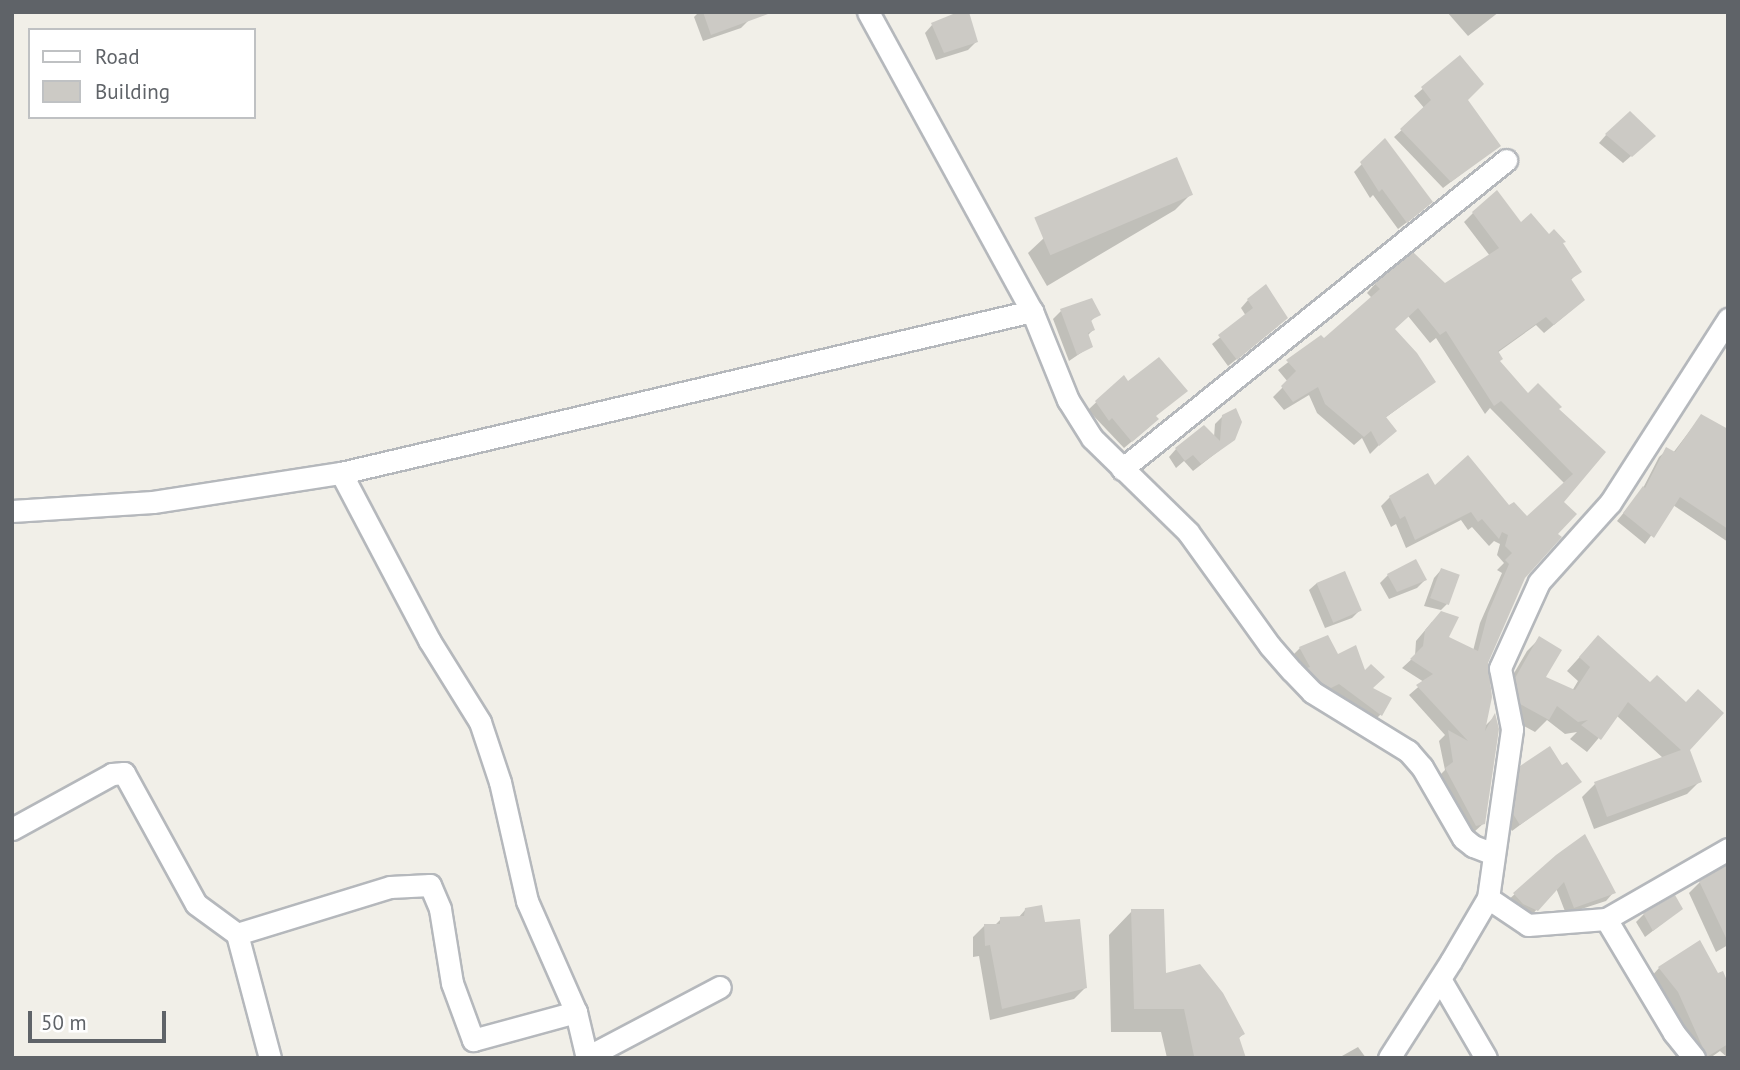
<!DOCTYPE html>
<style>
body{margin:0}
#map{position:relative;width:1740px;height:1070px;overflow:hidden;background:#f1efe8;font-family:"PT Sans",sans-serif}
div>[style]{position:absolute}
.shadow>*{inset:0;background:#0003}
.building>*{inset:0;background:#cccac5;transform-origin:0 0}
.roads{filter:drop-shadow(2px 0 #b5b8bc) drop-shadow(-2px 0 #b5b8bc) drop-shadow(0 2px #b5b8bc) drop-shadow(0 -2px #b5b8bc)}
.street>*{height:21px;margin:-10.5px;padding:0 10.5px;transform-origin:10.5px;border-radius:10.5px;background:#fff}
span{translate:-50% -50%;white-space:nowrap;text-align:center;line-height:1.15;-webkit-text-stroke:7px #fff;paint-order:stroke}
.frame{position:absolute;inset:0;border:14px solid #5f6368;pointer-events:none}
.legend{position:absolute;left:28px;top:28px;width:228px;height:91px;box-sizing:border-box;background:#fff;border:2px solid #bfc1c3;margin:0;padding:9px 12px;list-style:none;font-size:21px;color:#5f6368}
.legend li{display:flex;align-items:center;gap:14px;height:35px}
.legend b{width:35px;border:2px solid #bfc1c3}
.scale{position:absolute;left:28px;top:1011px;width:138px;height:32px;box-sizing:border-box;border:4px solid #5f6368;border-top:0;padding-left:9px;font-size:21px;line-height:24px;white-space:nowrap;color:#5f6368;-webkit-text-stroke:5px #fff;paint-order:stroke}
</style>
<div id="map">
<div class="shadow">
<div style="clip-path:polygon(699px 12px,746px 12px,749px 20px,741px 28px,703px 41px,694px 17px)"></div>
<div style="clip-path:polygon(1447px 12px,1499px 12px,1468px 36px)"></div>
<div style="clip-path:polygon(932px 25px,976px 42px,968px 50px,936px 60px,925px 33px)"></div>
<div style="clip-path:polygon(1460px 58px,1465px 100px,1498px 146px,1443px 188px,1394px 137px,1425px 109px,1414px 96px)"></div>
<div style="clip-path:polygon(1606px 135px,1646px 143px,1623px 163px,1599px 143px)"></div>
<div style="clip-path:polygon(1385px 141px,1423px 210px,1398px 229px,1373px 195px,1370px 198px,1354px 172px)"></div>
<div style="clip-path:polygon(1191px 194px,1175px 210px,1047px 286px,1028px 253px,1045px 237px)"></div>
<div style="clip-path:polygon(1473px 213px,1521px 224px,1549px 236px,1561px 244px,1579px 271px,1570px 281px,1573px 309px,1544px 333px,1536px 325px,1497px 353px,1498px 361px,1528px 396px,1557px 410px,1604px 452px,1561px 502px,1556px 534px,1523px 578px,1486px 662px,1484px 727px,1494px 717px,1484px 823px,1474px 832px,1467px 834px,1437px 778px,1445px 770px,1439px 741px,1445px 735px,1409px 695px,1424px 682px,1402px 668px,1415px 656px,1416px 641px,1432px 622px,1446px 638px,1473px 651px,1480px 623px,1502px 573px,1497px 570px,1504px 563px,1497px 555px,1500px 544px,1494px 541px,1489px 546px,1472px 527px,1468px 530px,1461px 520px,1406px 548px,1396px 524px,1391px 527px,1381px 506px,1390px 497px,1434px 488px,1509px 507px,1527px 518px,1565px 484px,1490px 408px,1485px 414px,1436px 338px,1430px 343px,1408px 316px,1393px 330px,1434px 382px,1385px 418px,1394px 430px,1370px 454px,1362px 438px,1354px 445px,1317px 413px,1309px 395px,1284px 410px,1273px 397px,1288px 382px,1278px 370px,1321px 337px,1323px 341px,1372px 298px,1367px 293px,1375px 284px,1445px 285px,1490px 256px,1464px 222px)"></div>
<div style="clip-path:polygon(1248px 300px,1278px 326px,1228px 366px,1212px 344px,1246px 316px,1241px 308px)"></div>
<div style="clip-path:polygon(1061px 311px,1098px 314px,1090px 322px,1093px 330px,1087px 336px,1091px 346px,1069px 361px,1053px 319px)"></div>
<div style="clip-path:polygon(1123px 377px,1155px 417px,1149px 427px,1124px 448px,1088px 410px)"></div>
<div style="clip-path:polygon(1223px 416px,1234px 439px,1193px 471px,1184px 461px,1176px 468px,1169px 457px,1176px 449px,1214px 437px,1215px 424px)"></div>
<div style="clip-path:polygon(1701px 416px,1728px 488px,1728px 542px,1673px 505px,1645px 544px,1617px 521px,1642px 490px,1659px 457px,1667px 450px,1673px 453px)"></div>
<div style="clip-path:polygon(1415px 562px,1425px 580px,1417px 588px,1389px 599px,1380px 583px,1388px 575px)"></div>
<div style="clip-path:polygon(1441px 570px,1449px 602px,1441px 610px,1424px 606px,1434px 578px)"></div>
<div style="clip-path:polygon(1317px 583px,1360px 610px,1352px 618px,1325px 628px,1309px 590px)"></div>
<div style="clip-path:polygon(1540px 638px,1544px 677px,1572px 691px,1578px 681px,1567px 671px,1586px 650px,1688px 749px,1700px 781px,1687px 794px,1594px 829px,1582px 797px,1595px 784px,1663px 758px,1617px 716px,1587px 752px,1570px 739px,1577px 732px,1565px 734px,1547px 720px,1535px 732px,1508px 717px,1503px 692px,1527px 651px)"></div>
<div style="clip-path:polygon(1300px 648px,1337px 656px,1370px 688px,1383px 712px,1375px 720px,1322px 695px,1292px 656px)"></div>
<div style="clip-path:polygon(1521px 767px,1561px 768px,1579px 781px,1512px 831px,1506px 822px,1513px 775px)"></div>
<div style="clip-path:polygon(1557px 856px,1613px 893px,1606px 901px,1566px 914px,1556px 888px,1529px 918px,1506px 902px)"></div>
<div style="clip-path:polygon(1728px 867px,1728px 945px,1716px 952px,1689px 893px,1700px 882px)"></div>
<div style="clip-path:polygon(1026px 909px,1043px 924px,1086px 987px,1074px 999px,990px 1020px,979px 956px,973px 957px,973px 937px,985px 925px,994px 926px,1001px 919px,1018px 918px)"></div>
<div style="clip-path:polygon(1681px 909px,1645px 937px,1636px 922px,1644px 914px)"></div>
<div style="clip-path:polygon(1132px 911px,1164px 975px,1243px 1034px,1238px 1039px,1245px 1058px,1167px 1058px,1161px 1032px,1111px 1032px,1109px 935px)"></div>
<div style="clip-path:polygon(1659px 968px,1717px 976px,1728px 984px,1728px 1058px,1720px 1051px,1710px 1058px,1692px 1058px,1649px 979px)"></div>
<div style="clip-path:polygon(1358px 1047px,1366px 1058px,1340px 1058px,1342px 1056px)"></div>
</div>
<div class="building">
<div style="clip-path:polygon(703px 12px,768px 12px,768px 14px,711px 35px)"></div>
<div style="clip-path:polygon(958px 12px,969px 12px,978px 42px,944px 53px,931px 23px)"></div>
<div style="clip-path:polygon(1460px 55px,1484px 84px,1468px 100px,1501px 146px,1451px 182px,1400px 129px,1431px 100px,1421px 87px)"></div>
<div style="clip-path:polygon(1630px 111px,1656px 136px,1632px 157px,1605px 134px)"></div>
<div style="clip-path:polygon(1385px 138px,1433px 202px,1407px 223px,1382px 189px,1379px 192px,1360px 162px)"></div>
<div style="left:1177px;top:157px;width:41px;height:155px;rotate:67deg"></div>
<div style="clip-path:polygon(1497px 190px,1521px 222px,1531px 213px,1549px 234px,1554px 229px,1566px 242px,1563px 243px,1582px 272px,1571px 279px,1585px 300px,1554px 325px,1546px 317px,1498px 351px,1503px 359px,1500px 361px,1528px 393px,1538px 383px,1562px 407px,1559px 409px,1606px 452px,1564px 502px,1577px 514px,1558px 534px,1562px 537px,1525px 578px,1488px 663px,1492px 697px,1485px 731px,1495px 713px,1499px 729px,1485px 824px,1476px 826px,1445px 768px,1453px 762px,1448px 730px,1468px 741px,1416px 685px,1433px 674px,1410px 659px,1423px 646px,1425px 630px,1441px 611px,1459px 617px,1449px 637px,1478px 651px,1488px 613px,1509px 564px,1505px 560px,1512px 553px,1505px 546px,1508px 535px,1502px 532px,1499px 539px,1482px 519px,1478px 522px,1471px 512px,1415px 540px,1405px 516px,1400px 519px,1389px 496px,1428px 473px,1435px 485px,1468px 455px,1509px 505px,1514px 502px,1527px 516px,1573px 474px,1501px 401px,1494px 406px,1446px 331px,1440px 335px,1418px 308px,1395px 329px,1417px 353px,1436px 382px,1386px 417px,1397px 431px,1379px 446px,1371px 431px,1364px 437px,1325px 404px,1318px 387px,1293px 402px,1281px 386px,1296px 371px,1286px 360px,1321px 335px,1324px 338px,1380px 289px,1374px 283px,1413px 252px,1445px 283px,1499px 248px,1472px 212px)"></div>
<div style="clip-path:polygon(1266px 284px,1288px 318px,1237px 360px,1218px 335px,1253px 308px,1247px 299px)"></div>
<div style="clip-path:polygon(1092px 298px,1101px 315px,1091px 320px,1095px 330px,1088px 333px,1093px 347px,1077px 355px,1060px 309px)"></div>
<div style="clip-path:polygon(1159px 357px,1188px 391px,1156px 416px,1159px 419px,1132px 442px,1112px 418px,1109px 421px,1095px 401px,1124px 375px,1128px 381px)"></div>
<div style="clip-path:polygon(1236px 408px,1242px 422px,1235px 440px,1201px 464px,1193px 455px,1185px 461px,1175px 448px,1204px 425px,1220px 441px,1222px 415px)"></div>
<div style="clip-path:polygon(1701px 414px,1728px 429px,1728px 529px,1680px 497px,1654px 538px,1623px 513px,1643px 486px,1645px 488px,1666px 447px,1675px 452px)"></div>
<div style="clip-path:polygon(1416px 559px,1427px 580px,1397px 592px,1387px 574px)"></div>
<div style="left:1441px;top:568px;width:20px;height:32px;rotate:20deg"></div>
<div style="left:1345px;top:571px;width:43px;height:31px;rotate:67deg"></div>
<div style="clip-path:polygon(1328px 635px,1338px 654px,1356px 645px,1365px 670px,1371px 664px,1385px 677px,1373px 688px,1392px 698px,1382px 716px,1339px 684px,1331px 688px,1320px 682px,1307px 668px,1310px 667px,1299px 647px)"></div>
<div style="clip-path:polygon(1598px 635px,1650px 682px,1657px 675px,1686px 702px,1698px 689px,1724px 713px,1690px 750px,1702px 782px,1607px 817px,1594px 782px,1681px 750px,1628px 702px,1601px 740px,1581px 725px,1588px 720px,1578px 722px,1557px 706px,1549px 720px,1520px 704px,1515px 678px,1539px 636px,1562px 650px,1546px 677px,1575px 690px,1590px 667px,1579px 657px)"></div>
<div style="clip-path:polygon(1550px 746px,1562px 765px,1567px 762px,1582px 782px,1520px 825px,1513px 814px,1520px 766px)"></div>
<div style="clip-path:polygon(1585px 834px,1616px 893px,1574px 908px,1564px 882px,1538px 911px,1523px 904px,1513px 893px,1556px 855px)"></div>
<div style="clip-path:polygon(1728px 864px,1728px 942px,1699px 881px)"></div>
<div style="clip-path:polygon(1675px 895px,1683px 909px,1653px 931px,1643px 913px)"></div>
<div style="clip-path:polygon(1042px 905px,1045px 922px,1080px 919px,1087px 988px,1002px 1009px,990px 945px,985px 946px,984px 924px,1000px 924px,1000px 917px,1024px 916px,1025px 908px)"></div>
<div style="clip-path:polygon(1131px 909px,1164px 909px,1166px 973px,1200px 964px,1223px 993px,1245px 1034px,1239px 1037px,1246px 1058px,1194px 1056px,1184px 1009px,1134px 1009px)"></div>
<div style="clip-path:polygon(1700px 940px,1718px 973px,1723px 971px,1728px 983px,1728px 1044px,1707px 1057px,1678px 992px,1658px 967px)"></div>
</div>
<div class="roads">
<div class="street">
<div style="left:868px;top:12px;width:341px;rotate:61.3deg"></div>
<div style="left:1032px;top:311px;width:96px;rotate:68deg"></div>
<div style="left:1068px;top:400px;width:45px;rotate:57.7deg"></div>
<div style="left:1092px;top:438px;width:134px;rotate:44.4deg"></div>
<div style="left:1188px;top:532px;width:140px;rotate:54.3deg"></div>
<div style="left:1270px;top:646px;width:33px;rotate:49deg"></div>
<div style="left:1292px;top:671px;width:29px;rotate:46deg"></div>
<div style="left:1312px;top:692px;width:113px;rotate:31.6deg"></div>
<div style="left:1408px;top:751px;width:21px;rotate:49deg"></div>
<div style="left:1422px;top:767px;width:82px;rotate:60deg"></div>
<div style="left:1463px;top:838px;width:13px;rotate:39deg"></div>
<div style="left:1473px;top:846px;width:22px;rotate:21deg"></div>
<div style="left:1122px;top:469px;width:493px;rotate:-38.8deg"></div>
<div style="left:341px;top:473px;width:189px;rotate:62.2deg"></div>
<div style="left:429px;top:640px;width:97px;rotate:58.1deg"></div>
<div style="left:480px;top:722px;width:63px;rotate:71.6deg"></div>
<div style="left:500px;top:782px;width:122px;rotate:77.2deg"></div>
<div style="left:527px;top:901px;width:121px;rotate:66.2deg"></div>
<div style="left:576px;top:1012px;width:47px;rotate:76.6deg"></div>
<div style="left:12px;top:511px;width:141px;rotate:-3.7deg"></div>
<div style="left:153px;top:502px;width:190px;rotate:-8.8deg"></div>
<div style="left:341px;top:473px;width:710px;rotate:-13.19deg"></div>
<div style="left:12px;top:829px;width:114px;rotate:-28.8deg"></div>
<div style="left:112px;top:774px;width:12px;rotate:-5deg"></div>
<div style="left:124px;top:773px;width:149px;rotate:61.2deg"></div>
<div style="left:196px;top:904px;width:51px;rotate:36.2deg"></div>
<div style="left:237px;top:934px;width:128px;rotate:75.1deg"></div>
<div style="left:1488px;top:898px;width:48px;rotate:34deg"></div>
<div style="left:1528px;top:925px;width:78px;rotate:-4.4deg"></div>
<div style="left:1606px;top:919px;width:133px;rotate:59.2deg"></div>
<div style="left:1674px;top:1033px;width:32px;rotate:51deg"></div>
<div style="left:1606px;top:919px;width:141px;rotate:-29.8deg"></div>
<div style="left:237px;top:934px;width:160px;rotate:-17.1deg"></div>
<div style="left:390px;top:887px;width:40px;rotate:-2.9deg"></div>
<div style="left:430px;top:885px;width:26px;rotate:67deg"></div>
<div style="left:440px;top:909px;width:75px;rotate:80.8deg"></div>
<div style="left:452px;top:983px;width:61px;rotate:69.8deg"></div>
<div style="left:473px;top:1040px;width:107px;rotate:-15.2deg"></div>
<div style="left:1440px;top:979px;width:91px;rotate:59.8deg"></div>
<div style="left:587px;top:1057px;width:150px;rotate:-27.8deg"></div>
<div style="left:1389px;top:1058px;width:115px;rotate:-57.4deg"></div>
<div style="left:1451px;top:961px;width:73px;rotate:-59.6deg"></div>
<div style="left:1488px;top:898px;width:171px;rotate:-81.9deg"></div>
<div style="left:1512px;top:729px;width:62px;rotate:-101.1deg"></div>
<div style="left:1500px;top:668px;width:94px;rotate:-65.6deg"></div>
<div style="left:1539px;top:582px;width:106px;rotate:-48.1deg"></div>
<div style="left:1610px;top:503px;width:219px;rotate:-57.3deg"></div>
</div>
</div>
<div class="frame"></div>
<ul class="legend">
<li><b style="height:9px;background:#fff"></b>Road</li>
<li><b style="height:19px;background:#cccac5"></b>Building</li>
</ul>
<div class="scale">50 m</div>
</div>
